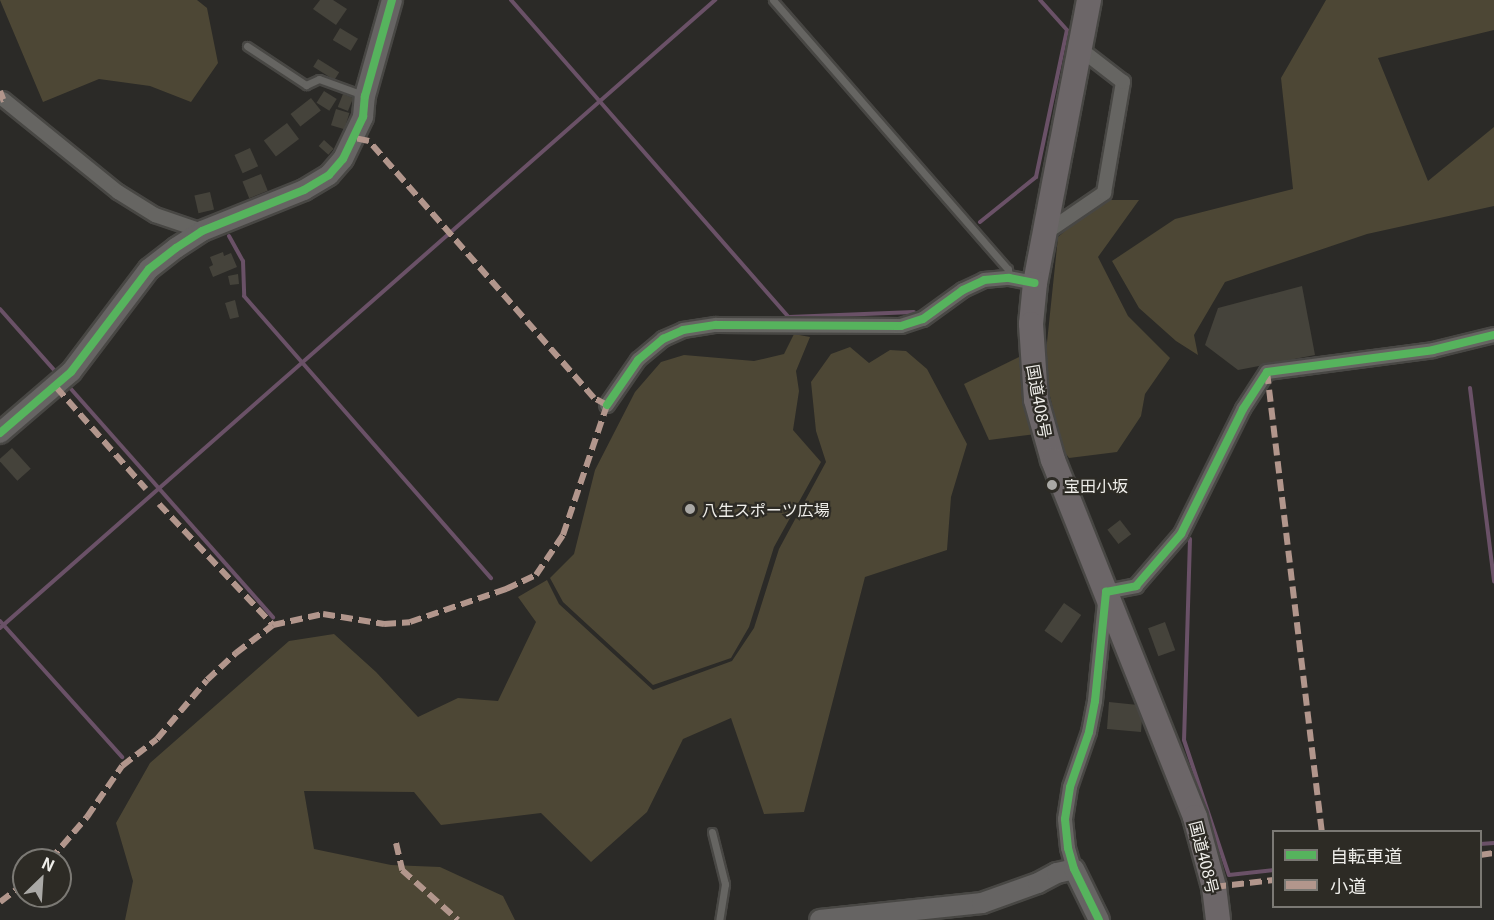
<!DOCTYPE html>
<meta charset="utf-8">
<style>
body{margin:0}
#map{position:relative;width:1494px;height:920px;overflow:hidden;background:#2b2a27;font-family:Georgia,"Noto Sans JP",serif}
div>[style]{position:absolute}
.green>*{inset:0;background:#4d4735}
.stream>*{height:4px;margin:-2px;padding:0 2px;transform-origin:2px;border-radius:2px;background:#6a5167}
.building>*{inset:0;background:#45433b;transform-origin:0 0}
.roads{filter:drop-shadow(2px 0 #484744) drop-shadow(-2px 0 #484744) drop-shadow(0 2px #484744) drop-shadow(0 -2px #484744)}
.lane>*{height:7px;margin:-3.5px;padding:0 3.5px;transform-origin:3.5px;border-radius:3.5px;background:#666562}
.street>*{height:14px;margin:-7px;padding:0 7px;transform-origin:7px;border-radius:7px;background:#666562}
.secondary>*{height:20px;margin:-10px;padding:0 10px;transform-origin:10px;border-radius:10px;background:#666463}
.highway>*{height:24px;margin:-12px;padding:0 12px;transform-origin:12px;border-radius:12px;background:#6c6668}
.quiet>*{height:6px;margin-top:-3px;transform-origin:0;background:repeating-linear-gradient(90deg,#b2968c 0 12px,transparent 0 18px)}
.cycleway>*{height:8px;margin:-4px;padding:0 4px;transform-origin:4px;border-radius:4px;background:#56b35d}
.dots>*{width:16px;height:16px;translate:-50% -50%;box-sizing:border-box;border:3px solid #2d2b25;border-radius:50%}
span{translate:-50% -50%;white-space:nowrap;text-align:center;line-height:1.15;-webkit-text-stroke:4.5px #2d2b25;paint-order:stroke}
.street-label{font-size:16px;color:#efeeea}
.poi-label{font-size:16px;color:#efeeea}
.left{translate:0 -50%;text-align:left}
.legend{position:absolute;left:1272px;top:830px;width:210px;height:78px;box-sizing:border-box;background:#2d2b25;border:2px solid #7b7974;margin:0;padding:8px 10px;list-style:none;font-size:18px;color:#efeeea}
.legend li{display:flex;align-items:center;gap:12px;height:30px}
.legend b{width:30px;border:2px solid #7b7974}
.north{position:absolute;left:12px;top:848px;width:60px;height:60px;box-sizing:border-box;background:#2d2b25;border:2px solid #7b7974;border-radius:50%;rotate:25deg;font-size:16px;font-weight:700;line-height:24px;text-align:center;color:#efeeea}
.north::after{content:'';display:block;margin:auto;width:21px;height:27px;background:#aaa9a6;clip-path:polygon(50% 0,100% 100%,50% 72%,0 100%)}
</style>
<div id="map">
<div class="green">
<div style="clip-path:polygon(0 0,197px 0,207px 8px,218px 63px,191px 102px,150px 86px,99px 79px,43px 102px)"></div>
<div style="clip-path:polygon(1326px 0,1494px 0,1494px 30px,1378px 58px,1428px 181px,1494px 127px,1494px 206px,1367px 234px,1225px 282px,1194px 335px,1198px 355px,1176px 341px,1139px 308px,1112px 261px,1175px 219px,1293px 189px,1281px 78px)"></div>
<div style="clip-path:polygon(1100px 200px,1139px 200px,1098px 257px,1128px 316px,1170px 358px,1145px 394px,1141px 416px,1117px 452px,1069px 458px,1063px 450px,1049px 392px,1046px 352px,1058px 237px)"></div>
<div style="clip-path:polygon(794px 334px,810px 337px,796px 371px,799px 391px,793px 430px,821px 462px,774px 547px,749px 627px,731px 658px,653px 685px,563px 602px,550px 578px,574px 554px,595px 470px,635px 392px,661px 362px,684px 355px,754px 361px,784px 354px)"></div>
<div style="clip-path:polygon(850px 347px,869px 363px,890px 350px,906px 351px,927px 369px,967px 444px,951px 497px,947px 550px,865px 577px,804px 812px,764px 814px,731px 718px,683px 739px,647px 812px,591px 862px,541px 813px,441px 825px,414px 792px,304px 791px,314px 849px,391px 865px,440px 867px,503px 896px,515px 920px,125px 920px,133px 881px,116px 823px,150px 763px,289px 641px,334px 634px,376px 672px,418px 717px,458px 698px,498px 701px,536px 622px,518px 597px,547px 580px,559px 604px,653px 690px,732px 661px,754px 628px,779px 549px,826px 462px,816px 431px,811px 382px,831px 354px)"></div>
<div style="clip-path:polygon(1019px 357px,1036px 434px,989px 440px,964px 384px)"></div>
</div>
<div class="stream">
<div style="left:511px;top:0;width:422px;rotate:48.8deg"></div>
<div style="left:789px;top:317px;width:125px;rotate:-2.3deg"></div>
<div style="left:980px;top:222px;width:72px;rotate:-38.8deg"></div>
<div style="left:1036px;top:177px;width:150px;rotate:-78.1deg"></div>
<div style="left:1067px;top:30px;width:40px;rotate:-132deg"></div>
<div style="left:229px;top:236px;width:29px;rotate:61deg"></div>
<div style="left:243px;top:261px;width:35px;rotate:88deg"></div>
<div style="left:244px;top:296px;width:375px;rotate:48.8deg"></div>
<div style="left:0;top:309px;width:84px;rotate:48.4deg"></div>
<div style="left:1470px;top:388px;width:195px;rotate:82.9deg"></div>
<div style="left:71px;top:389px;width:305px;rotate:48.5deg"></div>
<div style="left:1190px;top:539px;width:201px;rotate:91.7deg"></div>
<div style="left:1184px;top:740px;width:142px;rotate:71.6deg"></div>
<div style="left:1229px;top:875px;width:45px;rotate:-6.3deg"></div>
<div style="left:0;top:621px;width:183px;rotate:48.1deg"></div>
<div style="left:0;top:628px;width:952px;rotate:-41.29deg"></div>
<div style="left:1480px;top:844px;width:14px;rotate:-4deg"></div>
</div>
<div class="building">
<div style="clip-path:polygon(320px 0,333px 0,347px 9px,336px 25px,313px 9px)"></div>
<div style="left:340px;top:28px;width:21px;height:14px;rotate:31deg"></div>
<div style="left:318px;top:59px;width:25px;height:9px;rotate:32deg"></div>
<div style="left:324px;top:91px;width:15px;height:14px;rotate:32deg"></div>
<div style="left:343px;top:94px;width:11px;height:14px;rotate:22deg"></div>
<div style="left:311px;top:98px;width:16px;height:26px;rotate:52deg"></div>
<div style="left:336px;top:109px;width:14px;height:17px;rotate:17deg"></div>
<div style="left:287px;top:123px;width:20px;height:29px;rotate:53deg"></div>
<div style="left:324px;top:140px;width:13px;height:8px;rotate:42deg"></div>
<div style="left:250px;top:148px;width:20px;height:17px;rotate:66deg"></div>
<div style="left:261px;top:174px;width:18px;height:20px;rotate:68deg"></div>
<div style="left:210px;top:192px;width:18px;height:16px;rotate:77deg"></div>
<div style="clip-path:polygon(223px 252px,224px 256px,231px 253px,237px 267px,213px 277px,209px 267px,213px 265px,210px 257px)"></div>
<div style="clip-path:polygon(238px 274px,239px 284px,230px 285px,228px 276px)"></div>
<div style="clip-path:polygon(1302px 286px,1315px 355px,1238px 370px,1205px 345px,1218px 308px)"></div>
<div style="clip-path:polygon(235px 300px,239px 317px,230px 319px,225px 303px)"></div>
<div style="left:12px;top:448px;width:28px;height:18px;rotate:48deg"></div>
<div style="left:1120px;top:520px;width:18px;height:16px;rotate:52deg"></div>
<div style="left:1064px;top:603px;width:21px;height:34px;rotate:35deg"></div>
<div style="left:1165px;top:622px;width:30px;height:18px;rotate:70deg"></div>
<div style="clip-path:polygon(1109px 702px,1138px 705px,1142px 719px,1141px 732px,1107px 729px)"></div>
</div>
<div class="roads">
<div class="lane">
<div style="left:773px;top:0;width:357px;rotate:48.9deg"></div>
<div style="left:1008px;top:269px;width:9px;rotate:84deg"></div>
<div style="left:247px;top:46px;width:71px;rotate:33.5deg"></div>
<div style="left:306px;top:85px;width:14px;rotate:-25deg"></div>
<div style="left:319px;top:79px;width:47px;rotate:20deg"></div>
<div style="left:712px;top:832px;width:54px;rotate:76deg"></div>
<div style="left:725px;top:884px;width:36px;rotate:99deg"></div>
</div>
<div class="street">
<div style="left:3px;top:99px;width:148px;rotate:39deg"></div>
<div style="left:118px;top:192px;width:44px;rotate:31.9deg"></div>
<div style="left:155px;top:215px;width:50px;rotate:18.8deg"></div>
<div style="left:1044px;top:234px;width:73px;rotate:-34.3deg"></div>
<div style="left:1104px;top:193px;width:113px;rotate:-80.3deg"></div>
<div style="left:1123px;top:82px;width:56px;rotate:-142.3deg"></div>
<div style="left:607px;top:405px;width:55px;rotate:-55.4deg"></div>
<div style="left:638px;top:360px;width:33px;rotate:-40deg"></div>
<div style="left:663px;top:339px;width:22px;rotate:-24deg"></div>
<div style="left:683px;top:330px;width:33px;rotate:-9deg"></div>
<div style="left:716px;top:325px;width:185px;rotate:0.3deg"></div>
<div style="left:901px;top:326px;width:23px;rotate:-18deg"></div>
<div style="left:923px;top:319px;width:49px;rotate:-35.9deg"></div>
<div style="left:963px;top:290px;width:23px;rotate:-25deg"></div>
<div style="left:984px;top:280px;width:25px;rotate:-5deg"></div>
<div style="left:1009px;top:278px;width:26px;rotate:11deg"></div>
<div style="left:1074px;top:869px;width:22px;rotate:-106deg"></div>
<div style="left:1068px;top:848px;width:29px;rotate:-96deg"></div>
<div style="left:1065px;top:819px;width:32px;rotate:-81deg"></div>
<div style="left:1070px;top:787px;width:58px;rotate:-70.9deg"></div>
<div style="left:1089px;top:732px;width:32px;rotate:-79deg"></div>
<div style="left:1095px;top:701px;width:110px;rotate:-84.2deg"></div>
<div style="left:1106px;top:592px;width:31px;rotate:-11deg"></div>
<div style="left:1136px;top:586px;width:69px;rotate:-49.1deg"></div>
<div style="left:1181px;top:534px;width:140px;rotate:-63.6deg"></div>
<div style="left:1243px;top:409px;width:44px;rotate:-57deg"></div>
<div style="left:1267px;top:372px;width:167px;rotate:-7.5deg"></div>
<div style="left:1433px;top:350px;width:63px;rotate:-13.8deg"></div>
</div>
<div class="secondary">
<div style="left:0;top:433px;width:94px;rotate:-40.7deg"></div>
<div style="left:71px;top:372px;width:129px;rotate:-52.9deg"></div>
<div style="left:149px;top:269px;width:34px;rotate:-38deg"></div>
<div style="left:176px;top:248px;width:31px;rotate:-33deg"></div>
<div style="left:202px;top:231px;width:110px;rotate:-21.9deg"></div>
<div style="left:304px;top:190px;width:29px;rotate:-31deg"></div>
<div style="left:329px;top:175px;width:21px;rotate:-49deg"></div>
<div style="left:343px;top:159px;width:47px;rotate:-64.5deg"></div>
<div style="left:363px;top:117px;width:21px;rotate:-85deg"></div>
<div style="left:365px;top:96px;width:100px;rotate:-74.3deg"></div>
<div style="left:820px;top:920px;width:163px;rotate:-6deg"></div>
<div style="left:982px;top:903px;width:59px;rotate:-19.7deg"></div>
<div style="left:1038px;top:883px;width:21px;rotate:-28deg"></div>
<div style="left:1057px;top:873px;width:17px;rotate:-13deg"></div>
<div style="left:1074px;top:869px;width:57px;rotate:63.9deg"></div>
</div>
<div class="highway">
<div style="left:1089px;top:0;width:288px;rotate:100.8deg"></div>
<div style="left:1035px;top:283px;width:41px;rotate:95.6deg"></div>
<div style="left:1031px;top:324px;width:76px;rotate:86.2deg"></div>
<div style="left:1036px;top:400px;width:62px;rotate:74.2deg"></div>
<div style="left:1053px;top:460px;width:384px;rotate:68.3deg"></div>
<div style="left:1195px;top:817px;width:73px;rotate:74.8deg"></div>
<div style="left:1214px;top:887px;width:33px;rotate:83deg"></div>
</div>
</div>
<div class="quiet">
<div style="left:0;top:91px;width:9px;rotate:69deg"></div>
<div style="left:3px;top:99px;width:3px;rotate:162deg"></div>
<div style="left:1267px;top:372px;width:463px;rotate:83.2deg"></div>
<div style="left:56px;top:387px;width:136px;rotate:48.6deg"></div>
<div style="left:159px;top:504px;width:166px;rotate:46.7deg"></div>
<div style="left:396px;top:843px;width:28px;rotate:77deg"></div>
<div style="left:402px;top:870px;width:75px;rotate:41.8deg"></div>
<div style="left:1480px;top:855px;width:14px;rotate:-8deg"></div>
<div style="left:50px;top:860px;width:57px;rotate:-49.3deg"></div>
<div style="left:87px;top:817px;width:62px;rotate:-55.5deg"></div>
<div style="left:122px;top:766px;width:44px;rotate:-37.6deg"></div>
<div style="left:157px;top:739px;width:77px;rotate:-49.7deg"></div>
<div style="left:207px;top:680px;width:40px;rotate:-43deg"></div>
<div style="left:236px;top:653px;width:46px;rotate:-37.1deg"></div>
<div style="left:273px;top:625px;width:51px;rotate:-12.4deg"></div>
<div style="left:323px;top:614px;width:62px;rotate:9.3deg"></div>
<div style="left:384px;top:624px;width:26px;rotate:-4deg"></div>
<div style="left:410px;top:622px;width:102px;rotate:-19deg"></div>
<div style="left:506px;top:589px;width:33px;rotate:-25deg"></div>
<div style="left:536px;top:575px;width:48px;rotate:-56deg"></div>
<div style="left:563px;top:535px;width:137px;rotate:-71.3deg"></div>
<div style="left:607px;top:405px;width:15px;rotate:-152deg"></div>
<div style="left:594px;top:398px;width:342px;rotate:-131.2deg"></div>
<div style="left:369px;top:141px;width:14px;rotate:-168deg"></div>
<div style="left:1214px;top:887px;width:60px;rotate:-6.7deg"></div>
<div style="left:0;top:902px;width:30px;rotate:-37deg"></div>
</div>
<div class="cycleway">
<div style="left:607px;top:405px;width:55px;rotate:-55.4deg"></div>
<div style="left:638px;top:360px;width:33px;rotate:-40deg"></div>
<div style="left:663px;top:339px;width:22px;rotate:-24deg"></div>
<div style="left:683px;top:330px;width:33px;rotate:-9deg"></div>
<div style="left:716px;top:325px;width:185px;rotate:0.3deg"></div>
<div style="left:901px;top:326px;width:23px;rotate:-18deg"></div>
<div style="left:923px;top:319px;width:49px;rotate:-35.9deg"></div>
<div style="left:963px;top:290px;width:23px;rotate:-25deg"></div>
<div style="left:984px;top:280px;width:25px;rotate:-5deg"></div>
<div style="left:1009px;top:278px;width:26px;rotate:11deg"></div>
<div style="left:0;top:433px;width:94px;rotate:-40.7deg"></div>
<div style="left:71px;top:372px;width:129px;rotate:-52.9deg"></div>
<div style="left:149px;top:269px;width:34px;rotate:-38deg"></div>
<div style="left:176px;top:248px;width:31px;rotate:-33deg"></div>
<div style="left:202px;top:231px;width:110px;rotate:-21.9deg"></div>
<div style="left:304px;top:190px;width:29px;rotate:-31deg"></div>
<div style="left:329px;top:175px;width:21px;rotate:-49deg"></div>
<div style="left:343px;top:159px;width:47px;rotate:-64.5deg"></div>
<div style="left:363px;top:117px;width:21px;rotate:-85deg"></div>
<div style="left:365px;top:96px;width:100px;rotate:-74.3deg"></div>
<div style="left:1099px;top:920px;width:57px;rotate:-116.1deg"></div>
<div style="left:1074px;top:869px;width:22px;rotate:-106deg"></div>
<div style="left:1068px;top:848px;width:29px;rotate:-96deg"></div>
<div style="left:1065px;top:819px;width:32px;rotate:-81deg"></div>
<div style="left:1070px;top:787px;width:58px;rotate:-70.9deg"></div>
<div style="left:1089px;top:732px;width:32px;rotate:-79deg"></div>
<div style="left:1095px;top:701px;width:110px;rotate:-84.2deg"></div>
<div style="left:1106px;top:592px;width:31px;rotate:-11deg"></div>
<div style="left:1136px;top:586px;width:69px;rotate:-49.1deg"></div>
<div style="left:1181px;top:534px;width:140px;rotate:-63.6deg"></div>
<div style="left:1243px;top:409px;width:44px;rotate:-57deg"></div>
<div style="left:1267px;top:372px;width:167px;rotate:-7.5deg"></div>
<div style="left:1433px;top:350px;width:63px;rotate:-13.8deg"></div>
</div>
<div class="dots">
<div style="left:1052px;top:485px;background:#aaa9a6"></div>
<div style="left:690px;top:509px;background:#aaa9a6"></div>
</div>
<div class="street-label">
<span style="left:1040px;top:401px;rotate:80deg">国道408号</span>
<span style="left:1205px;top:857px;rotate:76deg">国道408号</span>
</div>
<div class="poi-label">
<span class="left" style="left:1064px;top:485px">宝田小坂</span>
<span class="left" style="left:702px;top:509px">八生スポーツ広場</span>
</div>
<ul class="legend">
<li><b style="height:8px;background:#56b35d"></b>自転車道</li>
<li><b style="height:8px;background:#b2968c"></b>小道</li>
</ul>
<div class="north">N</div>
</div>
